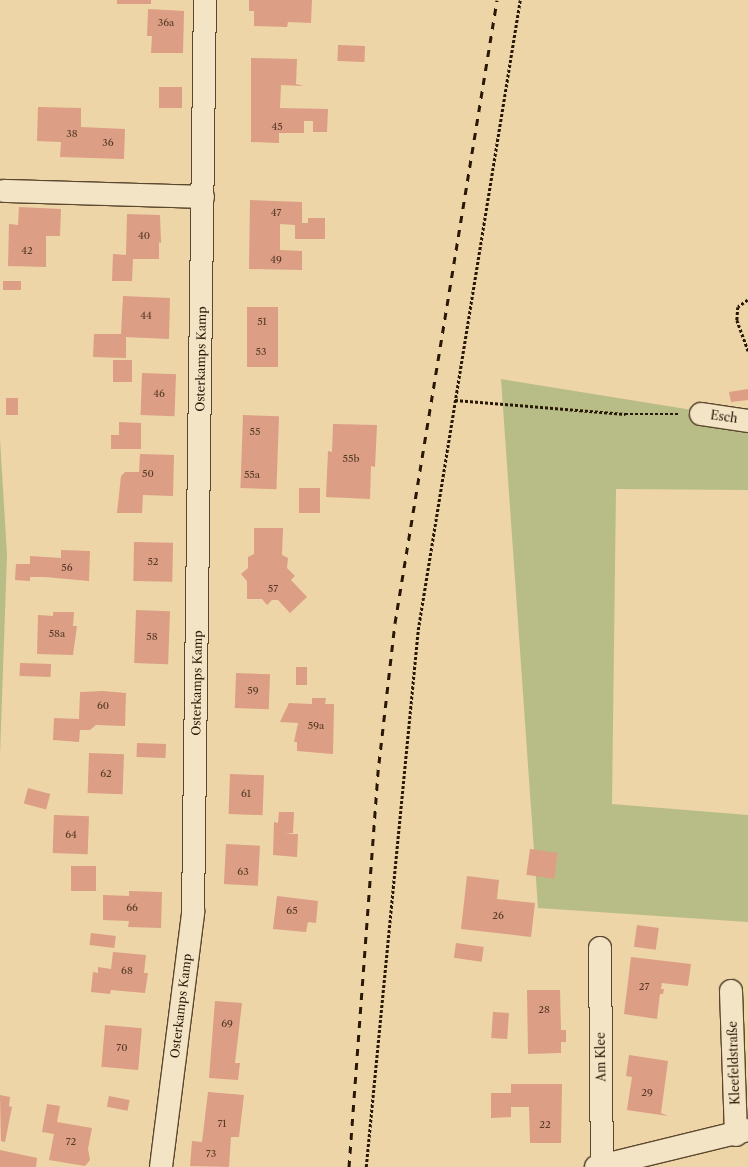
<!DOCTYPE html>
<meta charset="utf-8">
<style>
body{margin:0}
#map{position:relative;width:748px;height:1167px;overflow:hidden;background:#edd5a7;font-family:"Libre Caslon Text",serif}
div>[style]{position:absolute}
.green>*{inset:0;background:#b8bd87}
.building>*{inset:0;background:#dc9e84;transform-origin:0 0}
.path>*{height:2.5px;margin-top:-1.25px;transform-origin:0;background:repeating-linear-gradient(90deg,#2a1806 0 3px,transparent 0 5px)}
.roads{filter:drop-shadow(1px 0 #5b472e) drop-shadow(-1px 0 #5b472e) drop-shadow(0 1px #5b472e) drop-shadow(0 -1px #5b472e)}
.minor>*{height:22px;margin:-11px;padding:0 11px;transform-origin:11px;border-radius:11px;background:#f3e4c6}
.rail>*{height:3px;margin-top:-1.5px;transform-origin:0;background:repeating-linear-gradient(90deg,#2a1806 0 7px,transparent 0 14px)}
span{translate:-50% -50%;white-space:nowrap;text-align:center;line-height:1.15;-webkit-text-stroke:4px #f3e4c6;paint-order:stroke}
.number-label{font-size:10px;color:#563a26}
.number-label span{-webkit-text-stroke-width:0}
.street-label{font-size:12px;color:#2a1806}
</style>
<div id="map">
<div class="green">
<div style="clip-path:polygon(501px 379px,748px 419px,748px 490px,616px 489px,612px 804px,748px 815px,748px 922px,538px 908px)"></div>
<div style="clip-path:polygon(0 439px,7px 555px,0 756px)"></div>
</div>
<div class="building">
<div style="left:117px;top:0;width:34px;height:4px"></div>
<div style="clip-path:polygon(249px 0,312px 0,311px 23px,288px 22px,287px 27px,254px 26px,254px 11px,249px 11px)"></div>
<div style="clip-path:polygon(148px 9px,184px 11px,183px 53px,151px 53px,152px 36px,147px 36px)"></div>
<div style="left:338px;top:45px;width:27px;height:16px;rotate:2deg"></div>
<div style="clip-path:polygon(251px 58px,297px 59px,296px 84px,304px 86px,281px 85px,280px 108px,328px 109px,327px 132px,313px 132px,313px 121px,304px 121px,304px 133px,279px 133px,279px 143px,251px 142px)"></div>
<div style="left:159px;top:87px;width:23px;height:21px"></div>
<div style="clip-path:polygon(38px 107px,81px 108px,81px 127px,125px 129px,124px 159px,60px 157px,61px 142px,37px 141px)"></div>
<div style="clip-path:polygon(250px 200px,302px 202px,302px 223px,308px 223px,308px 218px,325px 218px,325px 239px,295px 239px,295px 225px,280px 224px,280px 250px,302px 251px,302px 270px,249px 269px)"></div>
<div style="clip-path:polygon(19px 207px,61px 209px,60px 236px,46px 236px,46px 267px,8px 266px,9px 224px,18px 225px)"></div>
<div style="clip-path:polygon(127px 214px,160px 215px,161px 243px,159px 242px,159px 259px,133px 259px,132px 281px,112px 281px,113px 254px,126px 255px)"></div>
<div style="left:3px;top:281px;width:18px;height:9px"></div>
<div style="clip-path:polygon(123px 296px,170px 298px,169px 339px,126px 337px,126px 358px,93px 357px,94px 334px,121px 334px)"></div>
<div style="left:247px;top:307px;width:31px;height:60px"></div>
<div style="left:113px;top:360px;width:19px;height:22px"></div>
<div style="left:142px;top:373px;width:34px;height:42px;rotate:2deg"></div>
<div style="clip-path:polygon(748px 389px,748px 400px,731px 402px,729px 392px)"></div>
<div style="left:6px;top:398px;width:12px;height:17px"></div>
<div style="left:243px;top:415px;width:36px;height:73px;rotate:2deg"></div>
<div style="clip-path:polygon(119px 422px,141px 423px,141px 449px,111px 449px,111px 435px,119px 435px)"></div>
<div style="clip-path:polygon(333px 424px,377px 425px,375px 467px,371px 466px,370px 499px,326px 497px,328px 451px,332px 452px)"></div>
<div style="clip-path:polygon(140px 454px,174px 455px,173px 496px,143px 495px,142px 513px,117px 513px,121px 476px,125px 472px,139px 472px)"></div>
<div style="left:299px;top:488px;width:21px;height:25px"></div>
<div style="clip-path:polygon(254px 528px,283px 528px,282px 555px,288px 558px,287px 568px,295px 576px,291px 580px,307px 597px,290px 613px,278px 600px,272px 600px,267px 605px,262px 599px,247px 599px,247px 581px,241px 574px,248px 568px,248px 557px,254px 554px)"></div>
<div style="left:134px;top:542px;width:39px;height:39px;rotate:1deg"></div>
<div style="clip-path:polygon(61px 550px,90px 551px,89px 581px,45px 577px,30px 577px,30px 581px,15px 580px,16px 564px,30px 564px,30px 556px,61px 558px)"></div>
<div style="left:136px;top:610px;width:34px;height:53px;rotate:2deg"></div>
<div style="clip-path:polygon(53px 612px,74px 612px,73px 626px,77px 626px,73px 655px,37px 654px,38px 615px,53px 616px)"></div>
<div style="left:20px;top:663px;width:31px;height:13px;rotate:2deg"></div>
<div style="left:296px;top:667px;width:11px;height:18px"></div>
<div style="left:236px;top:673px;width:34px;height:35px;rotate:2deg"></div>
<div style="clip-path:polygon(103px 691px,126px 693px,125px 726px,96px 725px,90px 730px,80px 730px,79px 742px,53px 740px,54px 718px,79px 719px,80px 692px)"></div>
<div style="clip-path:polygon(312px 698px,326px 698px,325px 704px,334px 704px,333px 754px,297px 751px,297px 742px,294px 742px,298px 723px,280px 722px,289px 703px,312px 704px)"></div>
<div style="left:137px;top:743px;width:29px;height:14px;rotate:2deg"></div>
<div style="left:89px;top:753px;width:35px;height:40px;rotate:2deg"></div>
<div style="left:230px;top:774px;width:34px;height:40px;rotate:2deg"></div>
<div style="left:28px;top:788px;width:23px;height:16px;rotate:15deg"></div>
<div style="clip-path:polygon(279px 812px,294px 812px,293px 833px,285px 834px,298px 834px,297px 857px,273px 855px,274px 822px,278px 823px)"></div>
<div style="left:54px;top:815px;width:35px;height:38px;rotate:2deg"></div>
<div style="left:226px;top:844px;width:34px;height:40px;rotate:3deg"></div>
<div style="left:530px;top:849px;width:28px;height:26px;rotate:8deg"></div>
<div style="left:71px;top:866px;width:25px;height:25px"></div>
<div style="clip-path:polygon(467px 876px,499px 880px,497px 899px,535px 903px,531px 937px,461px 929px)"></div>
<div style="clip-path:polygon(129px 891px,162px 892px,161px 928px,128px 927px,129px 921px,103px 920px,103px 895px,129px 896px)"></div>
<div style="clip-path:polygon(277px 896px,318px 901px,316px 923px,308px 922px,306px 932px,273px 929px)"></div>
<div style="left:637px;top:925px;width:22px;height:22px;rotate:8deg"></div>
<div style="left:91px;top:933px;width:25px;height:12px;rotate:7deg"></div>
<div style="left:456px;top:943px;width:28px;height:15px;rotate:8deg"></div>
<div style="clip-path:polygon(113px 952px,146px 955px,144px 973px,148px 973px,145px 993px,111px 990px,110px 994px,91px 992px,93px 972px,98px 973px,98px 967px,111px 969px)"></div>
<div style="clip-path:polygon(631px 957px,691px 964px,688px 986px,662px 983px,661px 989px,664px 989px,663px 994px,660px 994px,657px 1019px,624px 1014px)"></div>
<div style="clip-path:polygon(527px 990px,560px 990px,561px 1030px,566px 1030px,566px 1042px,561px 1042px,561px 1053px,528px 1054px)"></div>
<div style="clip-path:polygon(215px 1001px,242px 1003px,235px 1063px,240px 1063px,238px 1080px,209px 1078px)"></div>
<div style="left:493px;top:1012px;width:16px;height:26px;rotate:4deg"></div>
<div style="left:105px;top:1025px;width:37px;height:42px;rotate:5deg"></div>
<div style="clip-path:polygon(629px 1055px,668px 1061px,661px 1113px,668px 1116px,627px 1110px,632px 1077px,626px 1076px)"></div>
<div style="clip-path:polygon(511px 1084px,562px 1084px,561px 1143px,530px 1143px,529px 1107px,511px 1107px,511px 1117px,491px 1118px,491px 1093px,511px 1093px)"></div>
<div style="clip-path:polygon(208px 1092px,244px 1095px,239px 1137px,231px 1137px,229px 1167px,190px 1166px,192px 1141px,202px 1142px)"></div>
<div style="clip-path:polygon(0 1095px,10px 1097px,9px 1106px,12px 1107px,5px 1142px,1px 1141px,1px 1144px)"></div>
<div style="left:109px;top:1096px;width:21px;height:11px;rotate:11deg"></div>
<div style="clip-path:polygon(47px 1104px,60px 1106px,57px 1122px,92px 1128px,88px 1149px,90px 1160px,85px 1166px,49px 1160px,54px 1134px,42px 1132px)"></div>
<div style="clip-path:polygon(0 1150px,37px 1158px,36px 1167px,0 1167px)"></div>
</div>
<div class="path">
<div style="left:748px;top:300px;width:12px;rotate:145deg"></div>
<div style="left:738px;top:307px;width:13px;rotate:94deg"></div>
<div style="left:737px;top:320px;width:33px;rotate:70deg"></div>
<div style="left:455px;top:400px;width:171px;rotate:4.7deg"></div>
<div style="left:625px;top:414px;width:53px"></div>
<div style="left:366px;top:1167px;width:540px;rotate:-84.47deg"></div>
<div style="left:418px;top:630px;width:638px;rotate:-80.8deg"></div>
</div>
<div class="roads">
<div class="minor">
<div style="left:4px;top:191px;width:199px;rotate:1.7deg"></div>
<div style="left:701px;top:414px;width:48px;rotate:8.5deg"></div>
<div style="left:600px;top:948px;width:218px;rotate:89.5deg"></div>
<div style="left:731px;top:991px;width:144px;rotate:88deg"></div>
<div style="left:161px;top:1167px;width:257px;rotate:-82.8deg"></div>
<div style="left:193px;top:912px;width:912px;rotate:-89.25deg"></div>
<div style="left:596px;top:1167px;width:156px;rotate:-13.7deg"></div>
</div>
</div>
<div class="rail">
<div style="left:349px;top:1167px;width:405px;rotate:-85.8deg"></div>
<div style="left:379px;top:763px;width:141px;rotate:-83.5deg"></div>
<div style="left:395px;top:623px;width:631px;rotate:-80.7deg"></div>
</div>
<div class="number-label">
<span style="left:166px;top:23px">36a</span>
<span style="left:277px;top:127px">45</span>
<span style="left:72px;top:134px">38</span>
<span style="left:108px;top:143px">36</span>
<span style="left:276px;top:213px">47</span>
<span style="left:144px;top:236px">40</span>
<span style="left:27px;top:251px">42</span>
<span style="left:276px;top:260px">49</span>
<span style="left:146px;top:316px">44</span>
<span style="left:262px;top:322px">51</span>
<span style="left:261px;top:352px">53</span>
<span style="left:159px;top:394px">46</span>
<span style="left:255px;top:432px">55</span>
<span style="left:351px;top:459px">55b</span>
<span style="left:148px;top:474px">50</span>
<span style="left:252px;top:475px">55a</span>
<span style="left:153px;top:562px">52</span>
<span style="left:67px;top:568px">56</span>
<span style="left:273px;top:589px">57</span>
<span style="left:57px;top:634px">58a</span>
<span style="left:152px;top:637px">58</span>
<span style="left:253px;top:691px">59</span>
<span style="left:103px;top:706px">60</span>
<span style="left:316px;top:726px">59a</span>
<span style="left:106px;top:774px">62</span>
<span style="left:246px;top:794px">61</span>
<span style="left:71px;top:835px">64</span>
<span style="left:243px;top:872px">63</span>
<span style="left:132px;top:908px">66</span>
<span style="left:292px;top:911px">65</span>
<span style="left:498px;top:916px">26</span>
<span style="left:127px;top:971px">68</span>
<span style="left:644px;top:987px">27</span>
<span style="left:544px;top:1010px">28</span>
<span style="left:227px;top:1024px">69</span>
<span style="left:122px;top:1048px">70</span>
<span style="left:647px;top:1093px">29</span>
<span style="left:222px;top:1124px">71</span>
<span style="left:545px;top:1125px">22</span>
<span style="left:71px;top:1142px">72</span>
<span style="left:211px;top:1154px">73</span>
</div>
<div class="street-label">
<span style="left:201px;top:359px;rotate:-89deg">Osterkamps Kamp</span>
<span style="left:724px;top:417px;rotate:8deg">Esch</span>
<span style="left:197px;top:683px;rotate:-89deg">Osterkamps Kamp</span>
<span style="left:181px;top:1006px;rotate:-83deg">Osterkamps Kamp</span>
<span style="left:601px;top:1057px;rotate:-91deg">Am Klee</span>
<span style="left:734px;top:1063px;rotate:-92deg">Kleefeldstraße</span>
</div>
</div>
